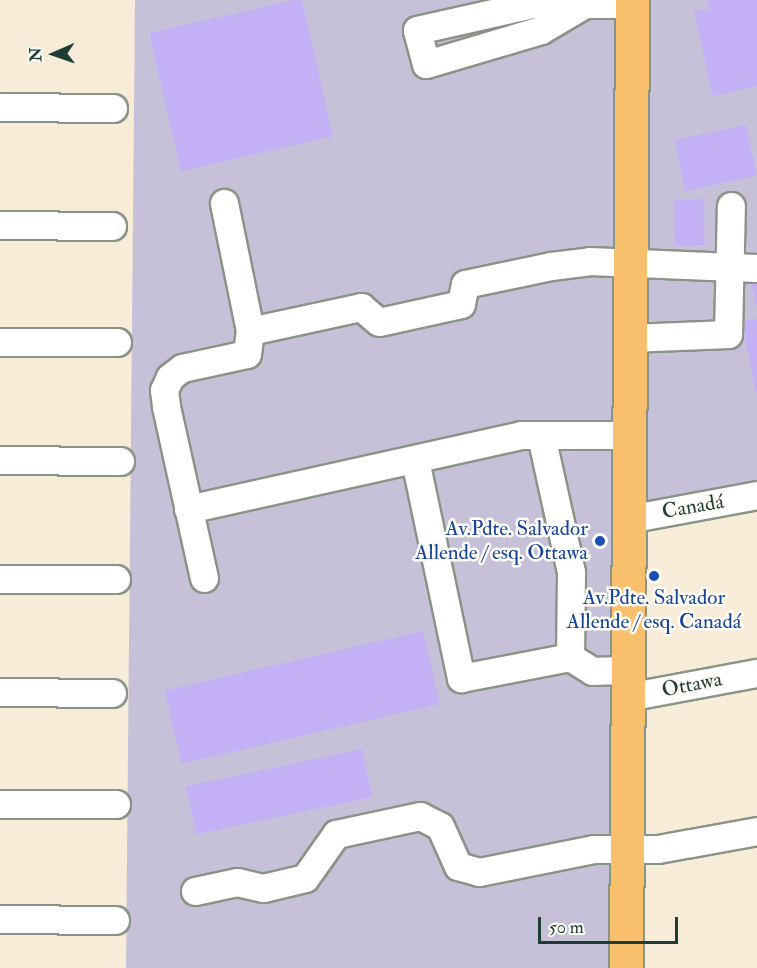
<!DOCTYPE html>
<meta charset="utf-8">
<style>
body{margin:0}
#map{position:relative;width:757px;height:968px;overflow:hidden;background:#f6ecd8;font-family:"IM FELL Double Pica",serif}
div>[style]{position:absolute}
.industrial>*{inset:0;background:#c7c0d9}
.building>*{inset:0;background:#c4b1f5;transform-origin:0 0}
.roads{filter:drop-shadow(2px 0 #8a9486) drop-shadow(-2px 0 #8a9486) drop-shadow(0 2px #8a9486) drop-shadow(0 -2px #8a9486)}
.minor>*{height:27px;margin:-13.5px;padding:0 13.5px;transform-origin:13.5px;border-radius:13.5px;background:#fff}
.major>*{height:33px;margin:-16.5px;padding:0 16.5px;transform-origin:16.5px;border-radius:16.5px;background:#f8bf6c}
.dots>*{width:16px;height:16px;translate:-50% -50%;box-sizing:border-box;border:3px solid #fdfcf7;border-radius:50%}
span{translate:-50% -50%;white-space:nowrap;text-align:center;line-height:1.15;-webkit-text-stroke:5px #fdfcf7;paint-order:stroke}
.street-label{font-size:21px;color:#1f3d34}
.transit-label{font-size:21px;color:#164399}
.right{translate:-100% -50%;text-align:right}
.north{position:absolute;left:24px;top:24px;width:60px;height:60px;-webkit-text-stroke:4px #fdfcf7;paint-order:stroke;rotate:268deg;font-size:16px;font-weight:700;line-height:24px;text-align:center;color:#1f3d34}
.north::after{content:'';display:block;margin:auto;width:21px;height:27px;background:#1f3d34;clip-path:polygon(50% 0,100% 100%,50% 72%,0 100%)}
.scale{position:absolute;left:538px;top:917px;width:140px;height:27px;box-sizing:border-box;border:3px solid #1f3d34;border-top:0;padding-left:8px;font-size:18px;line-height:21px;white-space:nowrap;color:#1f3d34;-webkit-text-stroke:4px #fdfcf7;paint-order:stroke}
</style>
<div id="map">
<div class="industrial">
<div style="clip-path:polygon(135px 0,757px 0,757px 485px,621px 511px,615px 968px,126px 968px)"></div>
</div>
<div class="building">
<div style="clip-path:polygon(294px 0,302px 0,333px 136px,181px 171px,149px 33px)"></div>
<div style="clip-path:polygon(707px 0,757px 0,757px 86px,713px 96px,694px 12px,709px 9px)"></div>
<div style="left:746px;top:125px;width:52px;height:73px;rotate:78deg"></div>
<div style="left:704px;top:199px;width:46px;height:30px;rotate:89deg"></div>
<div style="clip-path:polygon(757px 277px,757px 306px,756px 306px,750px 278px)"></div>
<div style="clip-path:polygon(757px 319px,757px 392px,756px 393px,742px 321px)"></div>
<div style="left:423px;top:631px;width:75px;height:265px;rotate:77deg"></div>
<div style="left:362px;top:749px;width:49px;height:180px;rotate:78deg"></div>
</div>
<div class="roads">
<div class="minor">
<div style="left:585px;top:4px;width:51px;rotate:149.4deg"></div>
<div style="left:541px;top:30px;width:120px;rotate:163.5deg"></div>
<div style="left:426px;top:64px;width:35px;rotate:-105deg"></div>
<div style="left:417px;top:30px;width:118px;rotate:-12.7deg"></div>
<div style="left:532px;top:4px;width:100px"></div>
<div style="left:0;top:107px;width:113px;rotate:0.5deg"></div>
<div style="left:224px;top:203px;width:131px;rotate:78.5deg"></div>
<div style="left:0;top:225px;width:112px;rotate:0.5deg"></div>
<div style="left:630px;top:338px;width:98px;rotate:-2.3deg"></div>
<div style="left:728px;top:334px;width:128px;rotate:-88.7deg"></div>
<div style="left:0;top:342px;width:117px"></div>
<div style="left:0;top:460px;width:120px;rotate:0.5deg"></div>
<div style="left:415px;top:460px;width:223px;rotate:78.1deg"></div>
<div style="left:461px;top:678px;width:111px;rotate:-10.9deg"></div>
<div style="left:570px;top:657px;width:85px;rotate:-89.3deg"></div>
<div style="left:571px;top:572px;width:140px;rotate:-102.4deg"></div>
<div style="left:188px;top:509px;width:341px;rotate:-12.5deg"></div>
<div style="left:521px;top:435px;width:108px"></div>
<div style="left:628px;top:519px;width:131px;rotate:-10.5deg"></div>
<div style="left:204px;top:578px;width:176px;rotate:-102.5deg"></div>
<div style="left:166px;top:406px;width:16px;rotate:-97deg"></div>
<div style="left:164px;top:390px;width:14px;rotate:-65deg"></div>
<div style="left:170px;top:377px;width:15px;rotate:-37deg"></div>
<div style="left:182px;top:368px;width:66px;rotate:-12.2deg"></div>
<div style="left:247px;top:354px;width:23px;rotate:-83deg"></div>
<div style="left:250px;top:331px;width:114px;rotate:-12.2deg"></div>
<div style="left:361px;top:307px;width:23px;rotate:40deg"></div>
<div style="left:379px;top:322px;width:84px;rotate:-12.4deg"></div>
<div style="left:461px;top:304px;width:20px;rotate:-79deg"></div>
<div style="left:465px;top:284px;width:88px;rotate:-11.8deg"></div>
<div style="left:551px;top:266px;width:38px;rotate:-7deg"></div>
<div style="left:589px;top:261px;width:168px;rotate:2.4deg"></div>
<div style="left:0;top:579px;width:116px"></div>
<div style="left:570px;top:657px;width:26px;rotate:32deg"></div>
<div style="left:592px;top:671px;width:36px;rotate:-2deg"></div>
<div style="left:0;top:692px;width:112px;rotate:0.5deg"></div>
<div style="left:627px;top:697px;width:132px;rotate:-10.5deg"></div>
<div style="left:0;top:804px;width:116px"></div>
<div style="left:195px;top:891px;width:43px;rotate:-12.1deg"></div>
<div style="left:237px;top:882px;width:27px;rotate:13deg"></div>
<div style="left:263px;top:888px;width:43px;rotate:-13.4deg"></div>
<div style="left:305px;top:878px;width:54px;rotate:-54.8deg"></div>
<div style="left:336px;top:834px;width:86px;rotate:-12.1deg"></div>
<div style="left:420px;top:816px;width:22px;rotate:27deg"></div>
<div style="left:440px;top:826px;width:44px;rotate:65.8deg"></div>
<div style="left:458px;top:866px;width:22px;rotate:16deg"></div>
<div style="left:479px;top:872px;width:117px;rotate:-11.3deg"></div>
<div style="left:594px;top:849px;width:64px"></div>
<div style="left:658px;top:849px;width:101px;rotate:-10.3deg"></div>
<div style="left:0;top:919px;width:115px;rotate:0.5deg"></div>
</div>
<div class="major">
<div style="left:626px;top:968px;width:968px;rotate:-89.64deg"></div>
</div>
</div>
<div class="dots">
<div style="left:600px;top:541px;background:#1a4fb4"></div>
<div style="left:654px;top:576px;background:#1a4fb4"></div>
</div>
<div class="street-label">
<span style="left:693px;top:507px;rotate:-10deg">Canadá</span>
<span style="left:692px;top:685px;rotate:-11deg">Ottawa</span>
</div>
<div class="transit-label">
<span class="right" style="left:588px;top:541px">Av.Pdte. Salvador<br>Allende / esq. Ottawa</span>
<span style="left:654px;top:610px">Av.Pdte. Salvador<br>Allende / esq. Canadá</span>
</div>
<div class="north">N</div>
<div class="scale">50 m</div>
</div>
